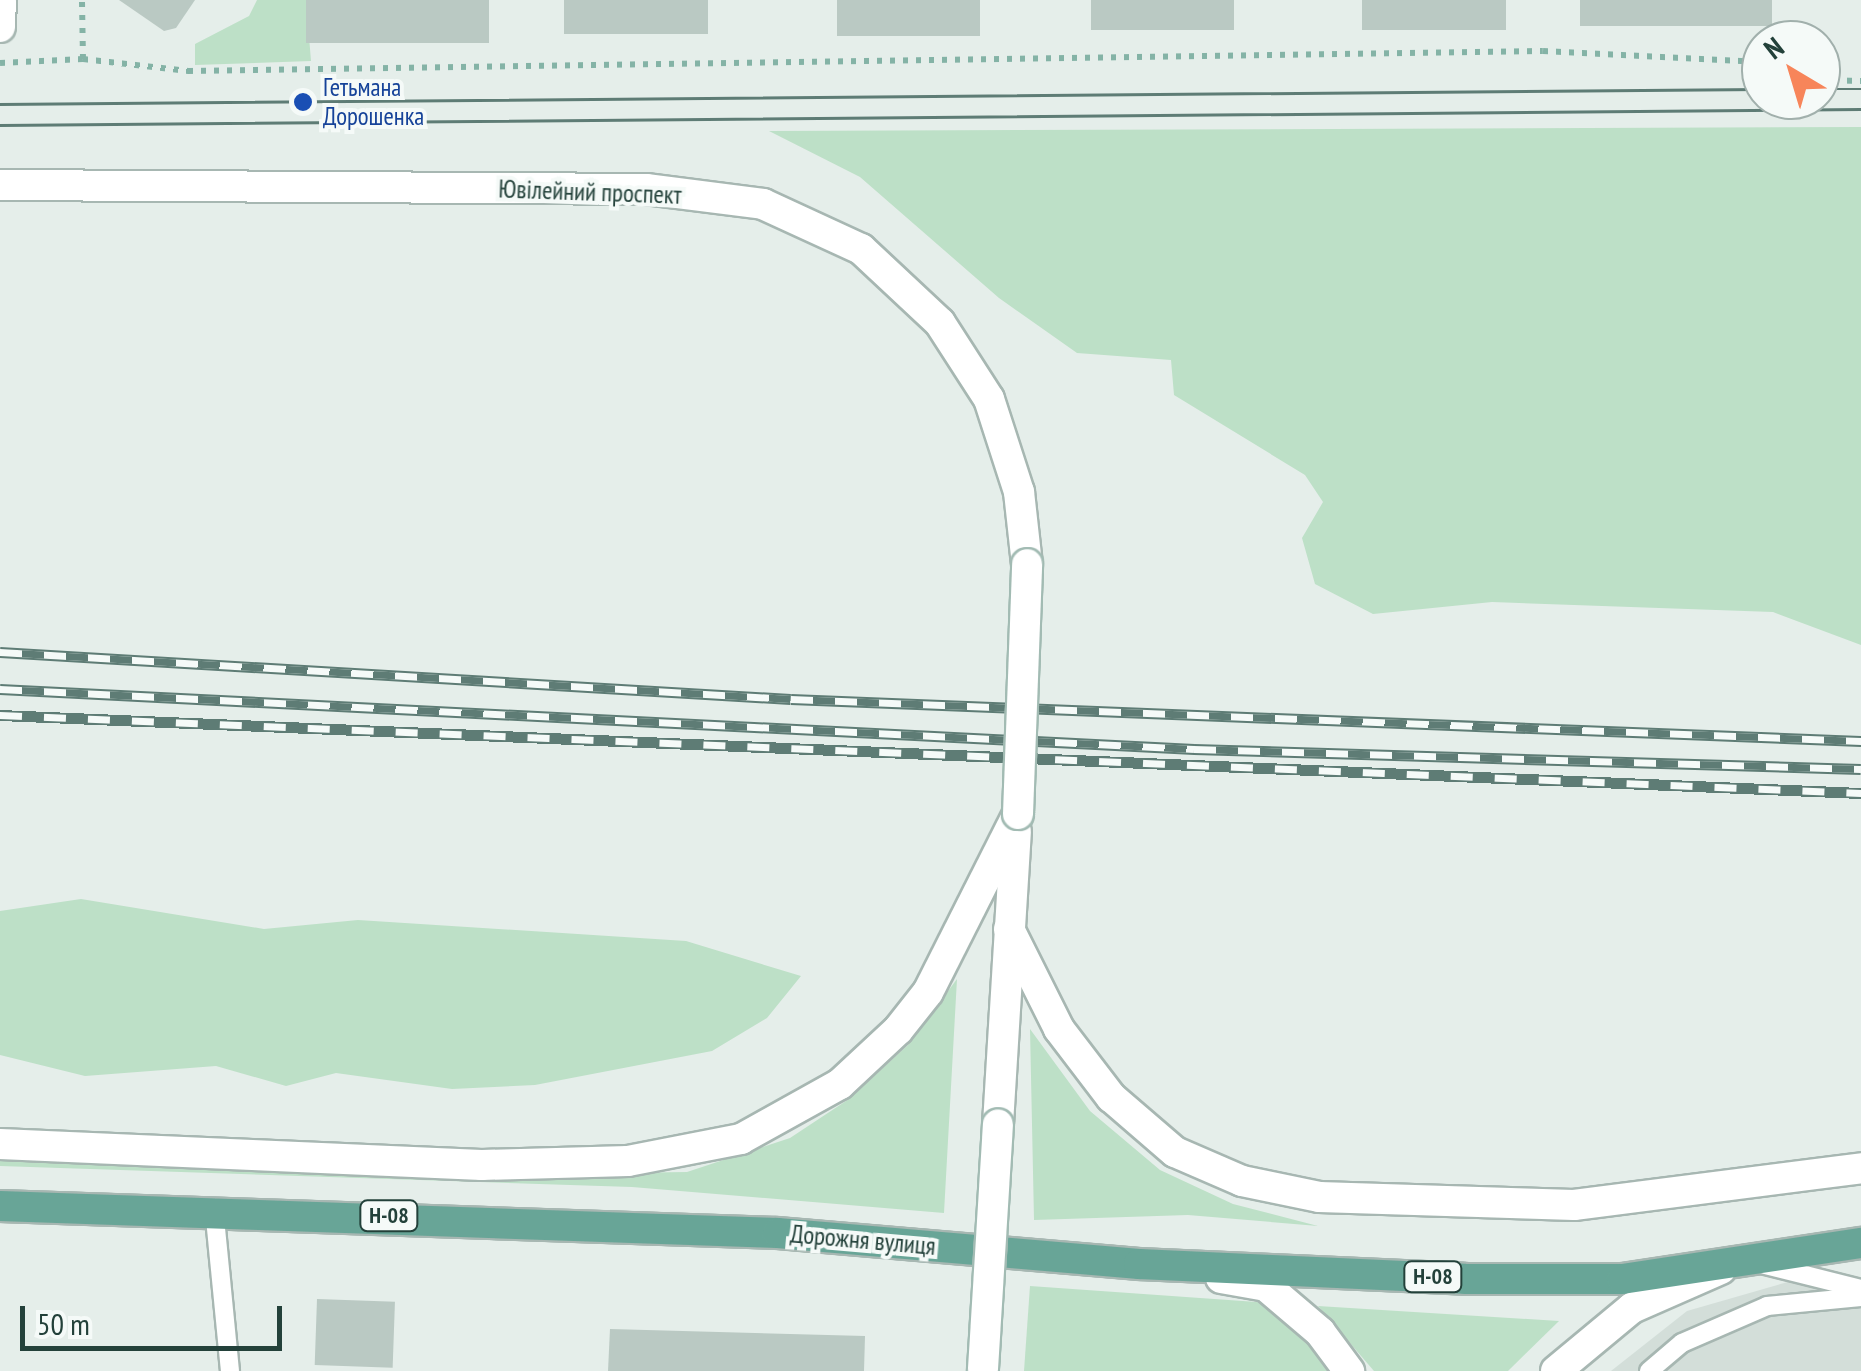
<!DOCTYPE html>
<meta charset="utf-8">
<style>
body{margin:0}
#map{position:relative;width:1861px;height:1371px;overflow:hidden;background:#e5eeea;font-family:"PT Sans Narrow",sans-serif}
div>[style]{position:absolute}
.built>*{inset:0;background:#d3ded9}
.green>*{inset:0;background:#bde0c7}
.building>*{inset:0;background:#bac9c3;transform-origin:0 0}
.path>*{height:6px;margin-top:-3px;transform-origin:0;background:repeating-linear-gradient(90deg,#84b3a6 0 5px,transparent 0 13px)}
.roads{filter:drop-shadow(2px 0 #a7b7b2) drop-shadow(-2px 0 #a7b7b2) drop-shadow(0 2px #a7b7b2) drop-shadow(0 -2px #a7b7b2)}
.service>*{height:18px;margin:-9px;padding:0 9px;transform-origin:9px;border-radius:9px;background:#fff}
.tertiary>*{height:30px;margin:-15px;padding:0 15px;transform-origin:15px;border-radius:15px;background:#fff}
.secondary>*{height:30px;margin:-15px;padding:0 15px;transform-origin:15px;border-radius:15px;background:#fff}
.primary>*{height:30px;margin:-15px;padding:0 15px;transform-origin:15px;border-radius:15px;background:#68a597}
.tram>*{height:2.5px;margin:-1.25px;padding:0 1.25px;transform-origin:1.25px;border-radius:1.25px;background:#5e7c75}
.rail>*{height:11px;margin-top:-5.5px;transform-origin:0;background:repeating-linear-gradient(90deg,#f5faf8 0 22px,#5e7c75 0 44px);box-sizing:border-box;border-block:2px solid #5e7c75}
.bridges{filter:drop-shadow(2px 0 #a2bbb3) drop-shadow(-2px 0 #a2bbb3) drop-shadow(0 2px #a2bbb3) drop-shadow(0 -2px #a2bbb3)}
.secondary-bridge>*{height:30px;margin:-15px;padding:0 15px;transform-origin:15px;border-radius:15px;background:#fff}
.dots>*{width:28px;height:28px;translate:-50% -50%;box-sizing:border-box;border:5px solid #f5faf8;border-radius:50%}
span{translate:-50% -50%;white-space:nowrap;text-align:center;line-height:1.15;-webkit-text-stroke:8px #f5faf8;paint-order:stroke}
.shield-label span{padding:2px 8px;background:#f5faf8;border:2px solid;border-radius:8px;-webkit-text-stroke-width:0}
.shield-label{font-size:22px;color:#23413a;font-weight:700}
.transit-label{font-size:25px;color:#164399}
.left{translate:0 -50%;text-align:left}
.street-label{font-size:25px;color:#23413a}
.north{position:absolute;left:1741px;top:20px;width:100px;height:100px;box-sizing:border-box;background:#f5faf8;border:2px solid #a1b0ac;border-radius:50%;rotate:322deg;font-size:28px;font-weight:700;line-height:40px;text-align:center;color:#23413a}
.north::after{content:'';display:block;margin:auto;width:35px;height:45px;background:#f7855a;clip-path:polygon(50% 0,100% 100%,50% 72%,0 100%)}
.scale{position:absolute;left:20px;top:1306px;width:262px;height:45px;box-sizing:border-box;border:5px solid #23413a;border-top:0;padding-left:12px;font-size:30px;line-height:35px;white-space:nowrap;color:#23413a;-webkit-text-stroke:8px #f5faf8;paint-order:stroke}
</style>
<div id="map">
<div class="built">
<div style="clip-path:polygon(1798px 1279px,1861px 1279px,1861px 1371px,1611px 1371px,1687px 1311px)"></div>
</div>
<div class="green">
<div style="clip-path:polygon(257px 0,306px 0,311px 61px,195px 65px,195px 44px,249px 16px)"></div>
<div style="clip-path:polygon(1861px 127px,1861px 645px,1773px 612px,1492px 602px,1373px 614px,1315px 584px,1302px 538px,1323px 502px,1305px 475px,1174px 395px,1171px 360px,1077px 353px,999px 298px,860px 177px,769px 131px)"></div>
<div style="clip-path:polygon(81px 899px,264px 929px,358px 920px,686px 941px,801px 976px,767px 1018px,712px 1051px,535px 1085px,452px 1089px,336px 1073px,286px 1086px,216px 1066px,85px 1076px,0 1055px,0 911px)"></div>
<div style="clip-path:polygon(957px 979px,944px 1213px,632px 1187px,0 1166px,0 1159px,481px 1175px,687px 1172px,790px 1138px,849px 1099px,908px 1045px)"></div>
<div style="clip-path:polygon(1030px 1029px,1090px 1111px,1160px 1170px,1233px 1204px,1318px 1226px,1188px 1215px,1034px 1220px)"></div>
<div style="clip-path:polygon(1030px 1286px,1271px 1303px,1333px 1371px,1024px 1371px)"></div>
<div style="clip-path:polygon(1318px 1306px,1559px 1321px,1508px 1371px,1374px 1371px)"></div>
</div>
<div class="building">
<div style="clip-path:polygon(119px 0,195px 0,176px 28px,164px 31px)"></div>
<div style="left:306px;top:0;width:183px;height:43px"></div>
<div style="left:564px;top:0;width:144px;height:34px"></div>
<div style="left:837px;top:0;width:143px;height:36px"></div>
<div style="left:1091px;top:0;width:143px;height:30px"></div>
<div style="left:1362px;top:0;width:144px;height:30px"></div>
<div style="left:1580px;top:0;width:192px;height:26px"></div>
<div style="left:317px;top:1299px;width:78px;height:66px;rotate:2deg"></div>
<div style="clip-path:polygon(610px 1329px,865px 1336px,864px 1371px,608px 1371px)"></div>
</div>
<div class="path">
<div style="left:83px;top:59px;width:106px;rotate:6.5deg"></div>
<div style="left:188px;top:71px;width:1355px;rotate:-0.85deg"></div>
<div style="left:1543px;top:51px;width:218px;rotate:2.9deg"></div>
<div style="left:0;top:63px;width:83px;rotate:-2.8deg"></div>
<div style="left:83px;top:59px;width:59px;rotate:-91deg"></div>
<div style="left:1821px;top:80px;width:40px;rotate:1.4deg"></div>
</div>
<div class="roads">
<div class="service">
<div style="left:214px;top:1208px;width:164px;rotate:84.4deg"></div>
<div style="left:1765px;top:1265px;width:99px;rotate:14deg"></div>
<div style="left:1649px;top:1371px;width:43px;rotate:-40.3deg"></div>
<div style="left:1682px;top:1343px;width:93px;rotate:-23.5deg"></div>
<div style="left:1767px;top:1306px;width:94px;rotate:-5.5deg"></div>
</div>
<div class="tertiary">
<div style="left:0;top:27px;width:27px;rotate:-88deg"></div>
</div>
<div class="secondary">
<div style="left:0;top:185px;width:646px;rotate:0.35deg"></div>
<div style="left:646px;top:189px;width:118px;rotate:7.3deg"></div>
<div style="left:763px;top:204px;width:108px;rotate:24.7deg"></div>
<div style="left:861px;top:249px;width:108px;rotate:43.1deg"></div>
<div style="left:940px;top:323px;width:90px;rotate:57.2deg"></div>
<div style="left:989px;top:399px;width:98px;rotate:72.1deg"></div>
<div style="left:1019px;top:492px;width:72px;rotate:83.7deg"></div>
<div style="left:1009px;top:929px;width:112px;rotate:63.4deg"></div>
<div style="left:1059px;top:1029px;width:86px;rotate:52.6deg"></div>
<div style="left:1111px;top:1097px;width:84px;rotate:40.7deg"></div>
<div style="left:1175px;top:1152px;width:73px;rotate:23.4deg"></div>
<div style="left:1242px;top:1181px;width:79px;rotate:11.7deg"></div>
<div style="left:1319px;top:1197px;width:255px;rotate:1.8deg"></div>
<div style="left:1574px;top:1205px;width:289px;rotate:-7.3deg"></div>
<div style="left:998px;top:1124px;width:293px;rotate:-86.5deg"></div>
<div style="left:0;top:1144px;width:482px;rotate:2.5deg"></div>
<div style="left:482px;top:1165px;width:146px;rotate:-1.6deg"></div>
<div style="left:628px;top:1161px;width:115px;rotate:-11deg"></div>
<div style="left:741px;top:1139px;width:113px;rotate:-29.1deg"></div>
<div style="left:840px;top:1084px;width:79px;rotate:-43deg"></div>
<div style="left:898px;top:1030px;width:48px;rotate:-51.7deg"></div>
<div style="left:928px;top:992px;width:199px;rotate:-63.2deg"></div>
<div style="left:1221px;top:1278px;width:46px;rotate:10.1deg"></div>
<div style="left:1266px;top:1286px;width:71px;rotate:40.4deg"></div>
<div style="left:1320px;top:1332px;width:49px;rotate:53.4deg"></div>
<div style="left:1556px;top:1371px;width:99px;rotate:-39.7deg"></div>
<div style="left:1632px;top:1308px;width:97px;rotate:-23.7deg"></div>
</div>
<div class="primary">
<div style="left:0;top:1206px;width:778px;rotate:1.99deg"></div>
<div style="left:778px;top:1233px;width:362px;rotate:4.9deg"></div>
<div style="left:1139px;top:1264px;width:326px;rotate:2.6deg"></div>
<div style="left:1465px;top:1279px;width:157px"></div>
<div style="left:1622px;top:1279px;width:242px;rotate:-8.6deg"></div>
</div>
</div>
<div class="tram">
<div style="left:1821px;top:89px;width:40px"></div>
<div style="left:0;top:104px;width:1761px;rotate:-0.49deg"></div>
<div style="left:0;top:125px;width:1861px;rotate:-0.49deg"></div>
</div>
<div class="rail">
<div style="left:0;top:652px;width:792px;rotate:3.4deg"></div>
<div style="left:791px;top:699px;width:1071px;rotate:2.25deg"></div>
<div style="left:0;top:689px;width:1196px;rotate:2.88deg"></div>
<div style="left:1194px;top:749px;width:667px;rotate:1.72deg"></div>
<div style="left:0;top:715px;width:1863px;rotate:2.4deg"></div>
</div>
<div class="bridges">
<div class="secondary-bridge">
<div style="left:1018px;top:814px;width:250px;rotate:-87.9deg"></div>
<div style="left:983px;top:1369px;width:245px;rotate:-86.5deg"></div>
</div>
</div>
<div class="dots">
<div style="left:303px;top:102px;background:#1a4fb4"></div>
</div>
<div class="shield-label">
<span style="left:389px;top:1216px">Н-08</span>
<span style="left:1433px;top:1277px">Н-08</span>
</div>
<div class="transit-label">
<span class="left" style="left:323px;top:102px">Гетьмана<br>Дорошенка</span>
</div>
<div class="street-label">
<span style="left:590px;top:192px;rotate:2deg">Ювілейний проспект</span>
<span style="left:863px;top:1240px;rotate:5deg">Дорожня вулиця</span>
</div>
<div class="north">N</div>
<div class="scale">50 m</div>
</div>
